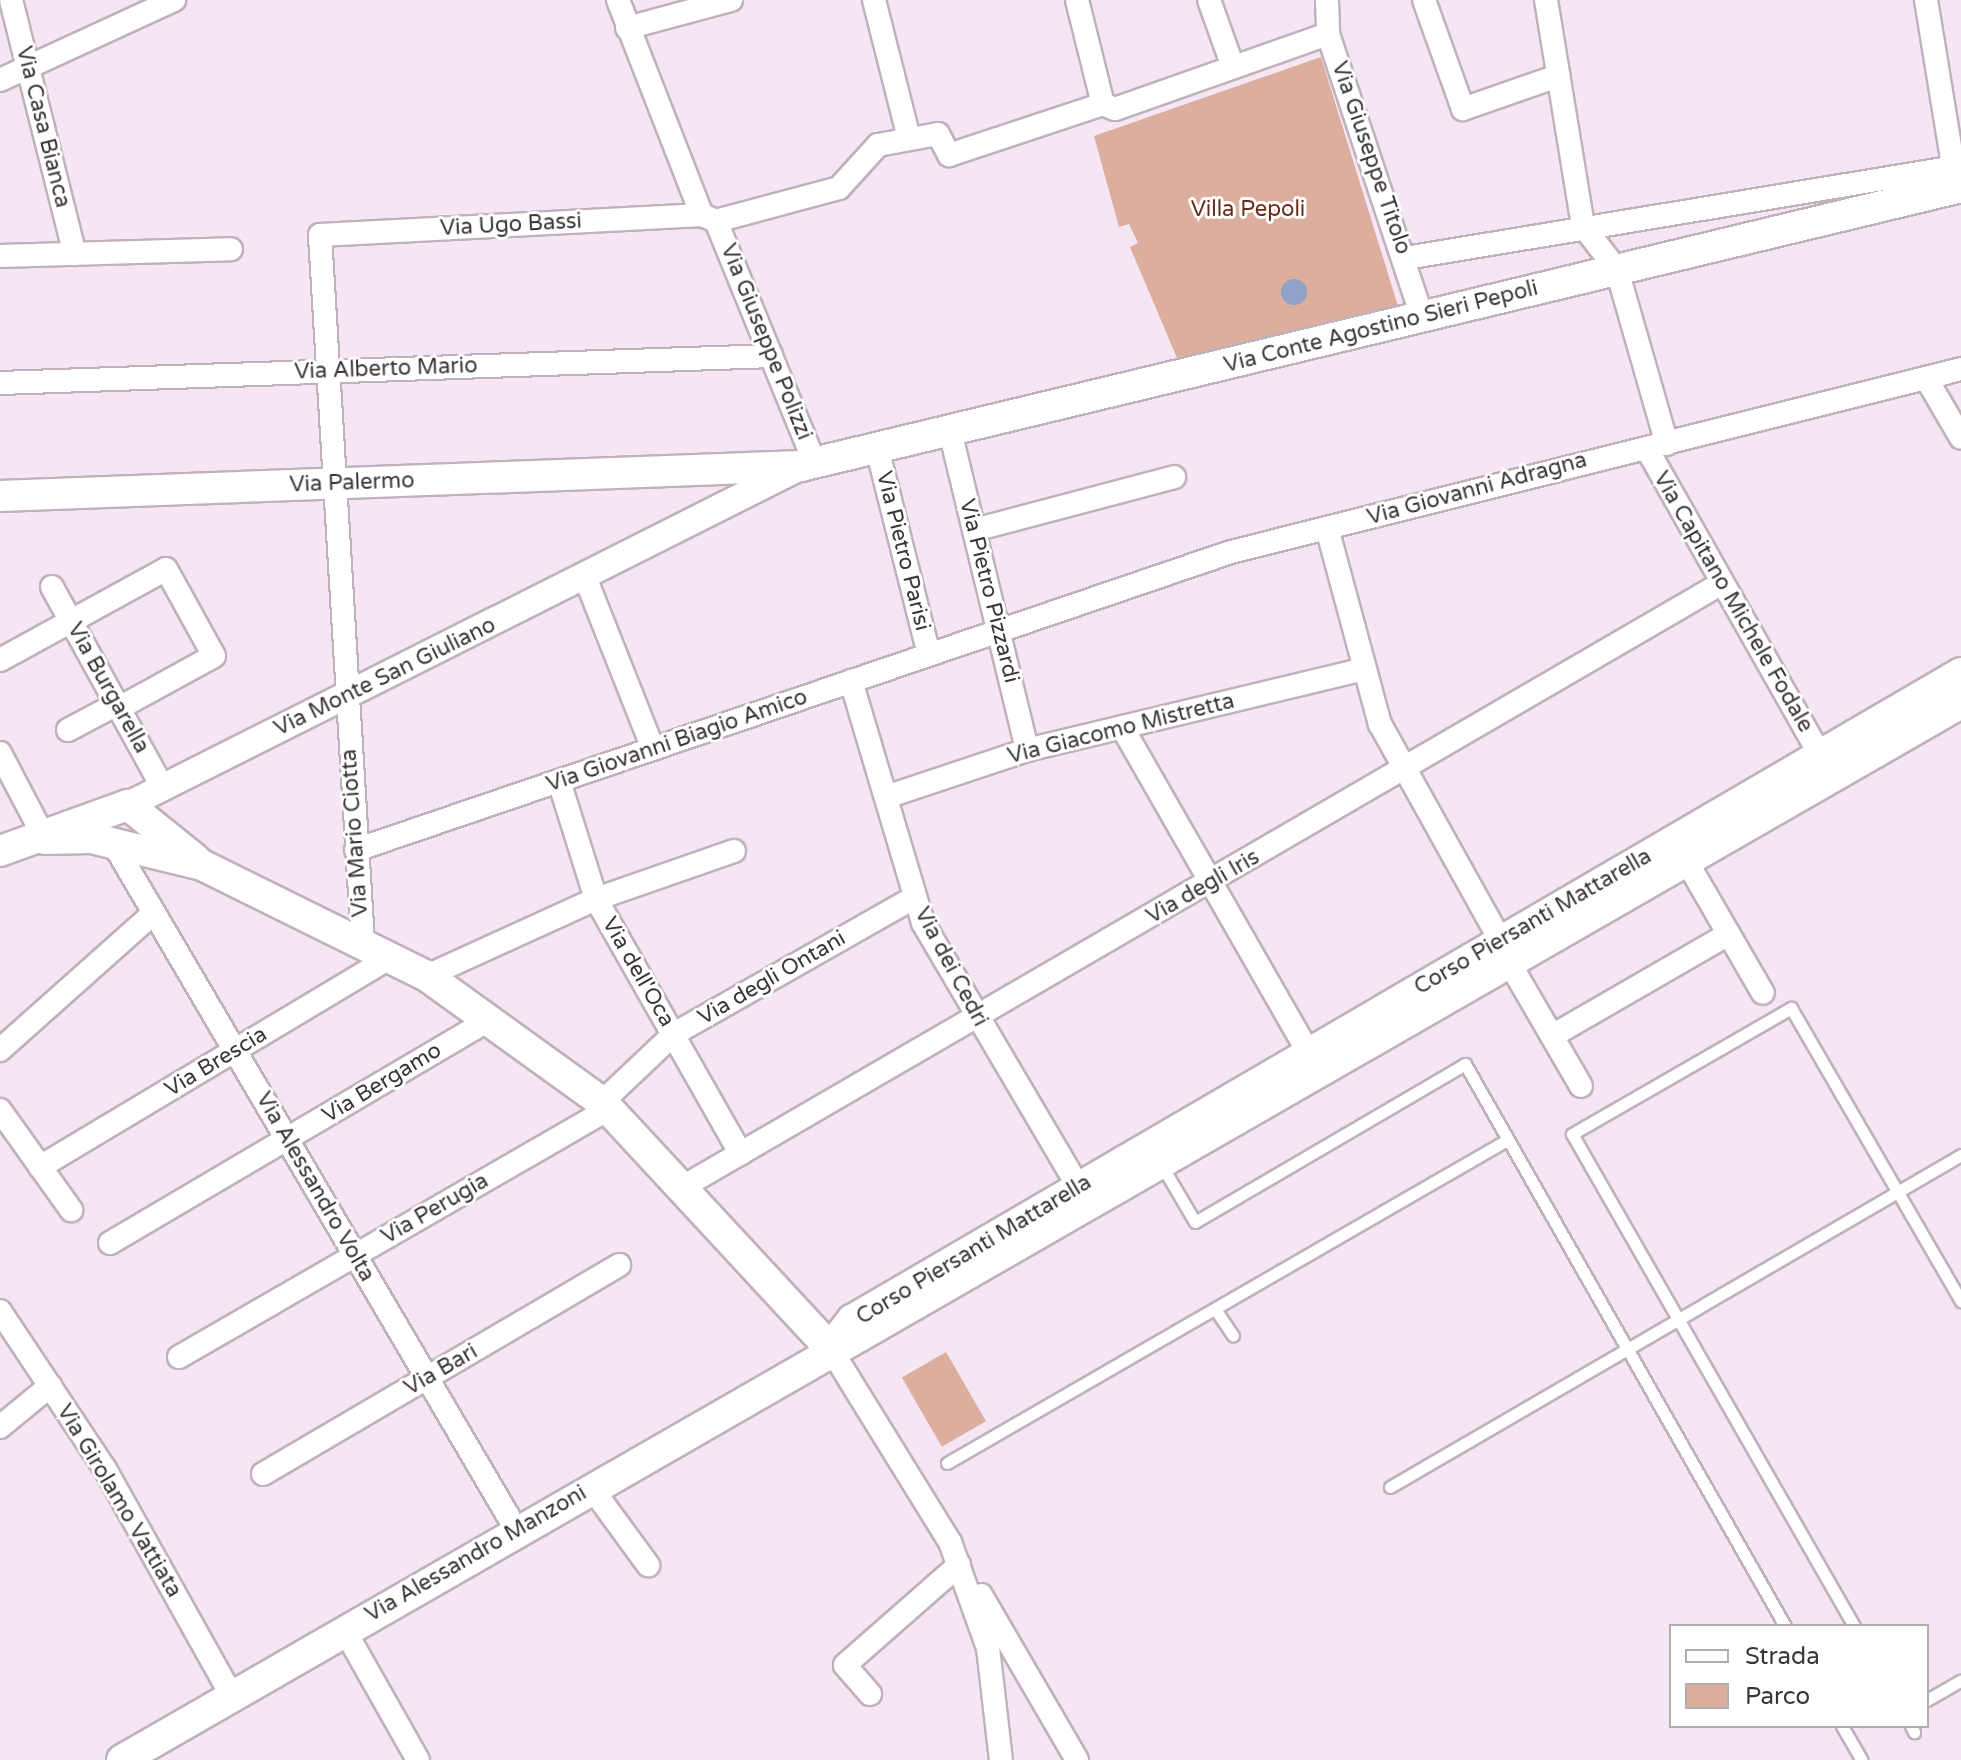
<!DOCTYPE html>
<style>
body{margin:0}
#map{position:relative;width:1961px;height:1760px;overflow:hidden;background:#f6e6f3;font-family:"Varela Round",sans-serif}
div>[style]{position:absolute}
.green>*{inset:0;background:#dcae9e;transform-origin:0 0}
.water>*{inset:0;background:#90a2c7}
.round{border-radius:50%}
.roads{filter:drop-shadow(2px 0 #c0b1bd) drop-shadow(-2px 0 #c0b1bd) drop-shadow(0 2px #c0b1bd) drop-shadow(0 -2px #c0b1bd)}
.service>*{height:11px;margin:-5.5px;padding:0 5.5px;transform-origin:5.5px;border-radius:5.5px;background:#fff}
.minor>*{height:22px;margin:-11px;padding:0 11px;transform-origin:11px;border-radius:11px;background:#fff}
.tertiary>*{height:26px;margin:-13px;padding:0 13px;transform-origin:13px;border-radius:13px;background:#fff}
.secondary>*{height:30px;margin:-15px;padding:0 15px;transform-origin:15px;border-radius:15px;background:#fff}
span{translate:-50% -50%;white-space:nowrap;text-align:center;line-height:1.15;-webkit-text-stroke:6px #fff;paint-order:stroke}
.street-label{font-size:22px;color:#3b3539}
.park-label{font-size:22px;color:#682e1a}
.legend{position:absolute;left:1669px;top:1624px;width:260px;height:104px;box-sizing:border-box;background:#fff;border:2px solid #b1aeb0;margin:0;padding:10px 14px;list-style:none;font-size:24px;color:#3b3539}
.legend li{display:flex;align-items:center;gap:16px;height:40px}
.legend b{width:40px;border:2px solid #b1aeb0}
</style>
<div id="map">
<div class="green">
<div style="clip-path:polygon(1321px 57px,1398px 306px,1177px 358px,1130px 247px,1138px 243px,1129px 224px,1119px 227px,1094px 136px)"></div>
<div style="left:946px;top:1352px;width:80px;height:51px;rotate:60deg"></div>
</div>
<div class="water">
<div class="round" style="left:1281px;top:279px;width:26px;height:26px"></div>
</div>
<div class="roads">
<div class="service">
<div style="left:1162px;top:1166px;width:65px;rotate:59.5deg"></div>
<div style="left:1195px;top:1222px;width:313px;rotate:-30.3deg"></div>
<div style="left:1465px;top:1064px;width:647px;rotate:60.34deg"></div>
<div style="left:1215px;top:1309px;width:32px;rotate:56deg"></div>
<div style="left:947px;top:1463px;width:646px;rotate:-29.98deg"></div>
<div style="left:1390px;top:1487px;width:661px;rotate:-30.18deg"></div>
<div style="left:1854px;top:1626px;width:567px;rotate:-119.82deg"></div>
<div style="left:1572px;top:1134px;width:253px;rotate:-29.9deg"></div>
<div style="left:1791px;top:1008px;width:339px;rotate:59.9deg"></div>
<div style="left:1927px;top:1700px;width:39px;rotate:-30deg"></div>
<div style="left:1842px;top:1726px;width:39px;rotate:60deg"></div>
<div style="left:1911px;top:1726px;width:7px;rotate:63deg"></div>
</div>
<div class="minor">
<div style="left:11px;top:0;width:262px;rotate:75.9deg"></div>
<div style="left:618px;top:0;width:231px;rotate:68.7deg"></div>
<div style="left:874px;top:0;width:142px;rotate:75.8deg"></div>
<div style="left:1077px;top:0;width:107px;rotate:76deg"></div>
<div style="left:1103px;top:104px;width:13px;rotate:23deg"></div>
<div style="left:1115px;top:109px;width:226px;rotate:-19.4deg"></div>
<div style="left:1209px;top:0;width:71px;rotate:70.3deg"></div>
<div style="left:1327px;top:0;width:34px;rotate:88deg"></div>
<div style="left:1328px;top:34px;width:298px;rotate:71.6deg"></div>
<div style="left:1424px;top:0;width:116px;rotate:70.3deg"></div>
<div style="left:1463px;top:109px;width:101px;rotate:-19.2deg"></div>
<div style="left:1546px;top:0;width:229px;rotate:80.7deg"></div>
<div style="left:1583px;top:226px;width:56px;rotate:52.3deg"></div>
<div style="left:1617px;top:270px;width:181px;rotate:74deg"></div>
<div style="left:1926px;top:0;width:179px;rotate:80.7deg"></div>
<div style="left:627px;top:28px;width:108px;rotate:-15.1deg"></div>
<div style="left:0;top:80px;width:192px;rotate:-24.7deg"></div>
<div style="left:716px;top:221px;width:127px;rotate:-15deg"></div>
<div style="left:839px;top:188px;width:58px;rotate:-47.8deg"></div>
<div style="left:878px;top:145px;width:61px;rotate:-10.4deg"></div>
<div style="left:938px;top:134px;width:24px;rotate:62deg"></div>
<div style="left:949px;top:155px;width:162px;rotate:-18.3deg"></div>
<div style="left:716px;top:221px;width:261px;rotate:67.8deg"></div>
<div style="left:0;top:256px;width:231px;rotate:-1.7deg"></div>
<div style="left:1406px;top:258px;width:563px;rotate:-9.41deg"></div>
<div style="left:1926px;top:378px;width:69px;rotate:59.7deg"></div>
<div style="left:0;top:383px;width:772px;rotate:-2deg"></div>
<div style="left:950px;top:431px;width:328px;rotate:76.4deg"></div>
<div style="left:877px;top:448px;width:213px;rotate:75.9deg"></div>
<div style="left:1647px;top:449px;width:352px;rotate:60.5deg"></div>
<div style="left:1327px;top:528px;width:203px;rotate:74.9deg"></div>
<div style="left:1380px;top:724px;width:248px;rotate:60.9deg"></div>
<div style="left:974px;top:530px;width:207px;rotate:-14.8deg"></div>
<div style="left:585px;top:577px;width:185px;rotate:68.4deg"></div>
<div style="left:52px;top:587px;width:230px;rotate:61.1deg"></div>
<div style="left:0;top:660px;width:189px;rotate:-28.7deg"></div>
<div style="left:166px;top:569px;width:99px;rotate:61.1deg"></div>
<div style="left:214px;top:656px;width:108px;rotate:151.3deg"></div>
<div style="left:851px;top:681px;width:252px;rotate:73.4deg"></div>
<div style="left:923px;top:923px;width:308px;rotate:59.5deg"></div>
<div style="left:1122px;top:727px;width:374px;rotate:60.2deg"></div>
<div style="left:68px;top:730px;width:55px;rotate:-28deg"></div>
<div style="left:0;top:753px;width:97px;rotate:62.4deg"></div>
<div style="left:559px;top:781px;width:124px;rotate:72.6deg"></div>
<div style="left:596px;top:899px;width:293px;rotate:60.4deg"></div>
<div style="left:886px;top:797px;width:149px;rotate:-18.4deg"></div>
<div style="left:1027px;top:750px;width:342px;rotate:-13.5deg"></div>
<div style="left:113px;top:843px;width:798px;rotate:59.58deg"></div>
<div style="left:356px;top:850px;width:924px;rotate:-18.81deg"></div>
<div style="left:1231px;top:552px;width:753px;rotate:-14.07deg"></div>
<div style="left:1687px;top:862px;width:151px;rotate:59.9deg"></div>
<div style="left:363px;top:943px;width:709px;rotate:-93.48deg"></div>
<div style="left:320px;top:235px;width:383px;rotate:-3deg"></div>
<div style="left:702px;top:215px;width:15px;rotate:23deg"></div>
<div style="left:1510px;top:964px;width:141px;rotate:59.8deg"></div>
<div style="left:427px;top:976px;width:186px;rotate:-24.5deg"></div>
<div style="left:596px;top:899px;width:146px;rotate:-19.2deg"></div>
<div style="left:1552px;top:1036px;width:204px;rotate:-30deg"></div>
<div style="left:0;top:1050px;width:206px;rotate:-41.7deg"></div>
<div style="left:602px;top:1102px;width:99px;rotate:-43.4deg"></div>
<div style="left:674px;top:1034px;width:277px;rotate:-29.6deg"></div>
<div style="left:0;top:1110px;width:123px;rotate:54.6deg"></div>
<div style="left:40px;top:1167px;width:409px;rotate:-30.9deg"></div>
<div style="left:681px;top:1188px;width:1204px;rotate:-30.16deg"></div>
<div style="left:110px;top:1243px;width:440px;rotate:-30.5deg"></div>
<div style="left:0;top:1311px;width:190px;rotate:56.4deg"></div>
<div style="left:105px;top:1469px;width:260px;rotate:60.8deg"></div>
<div style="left:830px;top:1348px;width:228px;rotate:58.3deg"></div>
<div style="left:950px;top:1542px;width:113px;rotate:70.3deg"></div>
<div style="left:988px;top:1648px;width:113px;rotate:83.4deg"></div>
<div style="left:179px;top:1357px;width:496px;rotate:-30deg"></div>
<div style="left:0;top:1427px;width:65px;rotate:-39.4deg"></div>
<div style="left:263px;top:1474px;width:413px;rotate:-30.4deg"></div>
<div style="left:591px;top:1487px;width:97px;rotate:53.8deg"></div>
<div style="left:981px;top:1595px;width:191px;rotate:59.8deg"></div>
<div style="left:345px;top:1631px;width:148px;rotate:60.5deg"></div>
<div style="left:870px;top:1694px;width:38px;rotate:-131deg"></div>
<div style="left:845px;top:1665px;width:152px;rotate:-41.3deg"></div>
</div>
<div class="tertiary">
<div style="left:128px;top:805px;width:752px;rotate:-26.7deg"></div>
</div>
<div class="secondary">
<div style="left:0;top:496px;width:802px;rotate:-2.14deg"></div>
<div style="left:801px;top:466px;width:1193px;rotate:-13.52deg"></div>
<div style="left:45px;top:839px;width:46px;rotate:-1.2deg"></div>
<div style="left:91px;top:838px;width:114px;rotate:13.7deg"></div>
<div style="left:202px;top:865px;width:251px;rotate:26.3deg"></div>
<div style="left:427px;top:976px;width:216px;rotate:35.8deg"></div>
<div style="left:602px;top:1102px;width:335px;rotate:47.2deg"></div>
<div style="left:0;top:851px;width:136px;rotate:-19.8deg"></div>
<div style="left:128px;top:805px;width:86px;rotate:38.9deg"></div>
<div style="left:830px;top:1348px;width:36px;rotate:-52deg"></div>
<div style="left:852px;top:1320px;width:1284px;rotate:-30.26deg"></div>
<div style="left:122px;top:1760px;width:2121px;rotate:-29.89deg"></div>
</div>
</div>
<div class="street-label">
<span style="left:43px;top:127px;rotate:76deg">Via Casa Bianca</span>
<span style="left:1371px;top:158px;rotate:71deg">Via Giuseppe Titolo</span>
<span style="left:511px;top:225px;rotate:-3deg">Via Ugo Bassi</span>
<span style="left:1381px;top:327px;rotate:-14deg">Via Conte Agostino Sieri Pepoli</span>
<span style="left:766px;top:342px;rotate:68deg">Via Giuseppe Polizzi</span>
<span style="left:386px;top:369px;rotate:-2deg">Via Alberto Mario</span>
<span style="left:352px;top:483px;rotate:-2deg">Via Palermo</span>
<span style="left:1477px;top:489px;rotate:-15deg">Via Giovanni Adragna</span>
<span style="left:903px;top:551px;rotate:76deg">Via Pietro Parisi</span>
<span style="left:989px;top:591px;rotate:76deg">Via Pietro Pizzardi</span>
<span style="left:1733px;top:602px;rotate:60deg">Via Capitano Michele Fodale</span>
<span style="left:385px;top:677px;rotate:-26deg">Via Monte San Giuliano</span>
<span style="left:108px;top:688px;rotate:61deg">Via Burgarella</span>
<span style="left:1121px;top:729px;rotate:-14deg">Via Giacomo Mistretta</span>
<span style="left:677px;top:741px;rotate:-19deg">Via Giovanni Biagio Amico</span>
<span style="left:355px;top:833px;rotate:-94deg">Via Mario Ciotta</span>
<span style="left:1203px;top:887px;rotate:-30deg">Via degli Iris</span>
<span style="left:1533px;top:922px;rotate:-30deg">Corso Piersanti Mattarella</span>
<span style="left:951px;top:967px;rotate:62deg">Via dei Cedri</span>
<span style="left:638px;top:972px;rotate:60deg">Via dell'Oca</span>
<span style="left:772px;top:978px;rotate:-30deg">Via degli Ontani</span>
<span style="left:216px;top:1062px;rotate:-31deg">Via Brescia</span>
<span style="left:382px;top:1083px;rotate:-31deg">Via Bergamo</span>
<span style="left:315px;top:1187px;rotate:60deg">Via Alessandro Volta</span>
<span style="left:435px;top:1209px;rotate:-30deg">Via Perugia</span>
<span style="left:974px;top:1250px;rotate:-31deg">Corso Piersanti Mattarella</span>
<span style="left:441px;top:1370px;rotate:-30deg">Via Bari</span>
<span style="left:119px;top:1501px;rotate:59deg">Via Girolamo Vattiata</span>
<span style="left:476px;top:1554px;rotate:-30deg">Via Alessandro Manzoni</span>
</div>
<div class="park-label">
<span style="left:1248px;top:210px">Villa Pepoli</span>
</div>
<ul class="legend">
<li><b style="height:10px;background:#fff"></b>Strada</li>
<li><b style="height:22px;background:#dcae9e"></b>Parco</li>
</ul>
</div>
